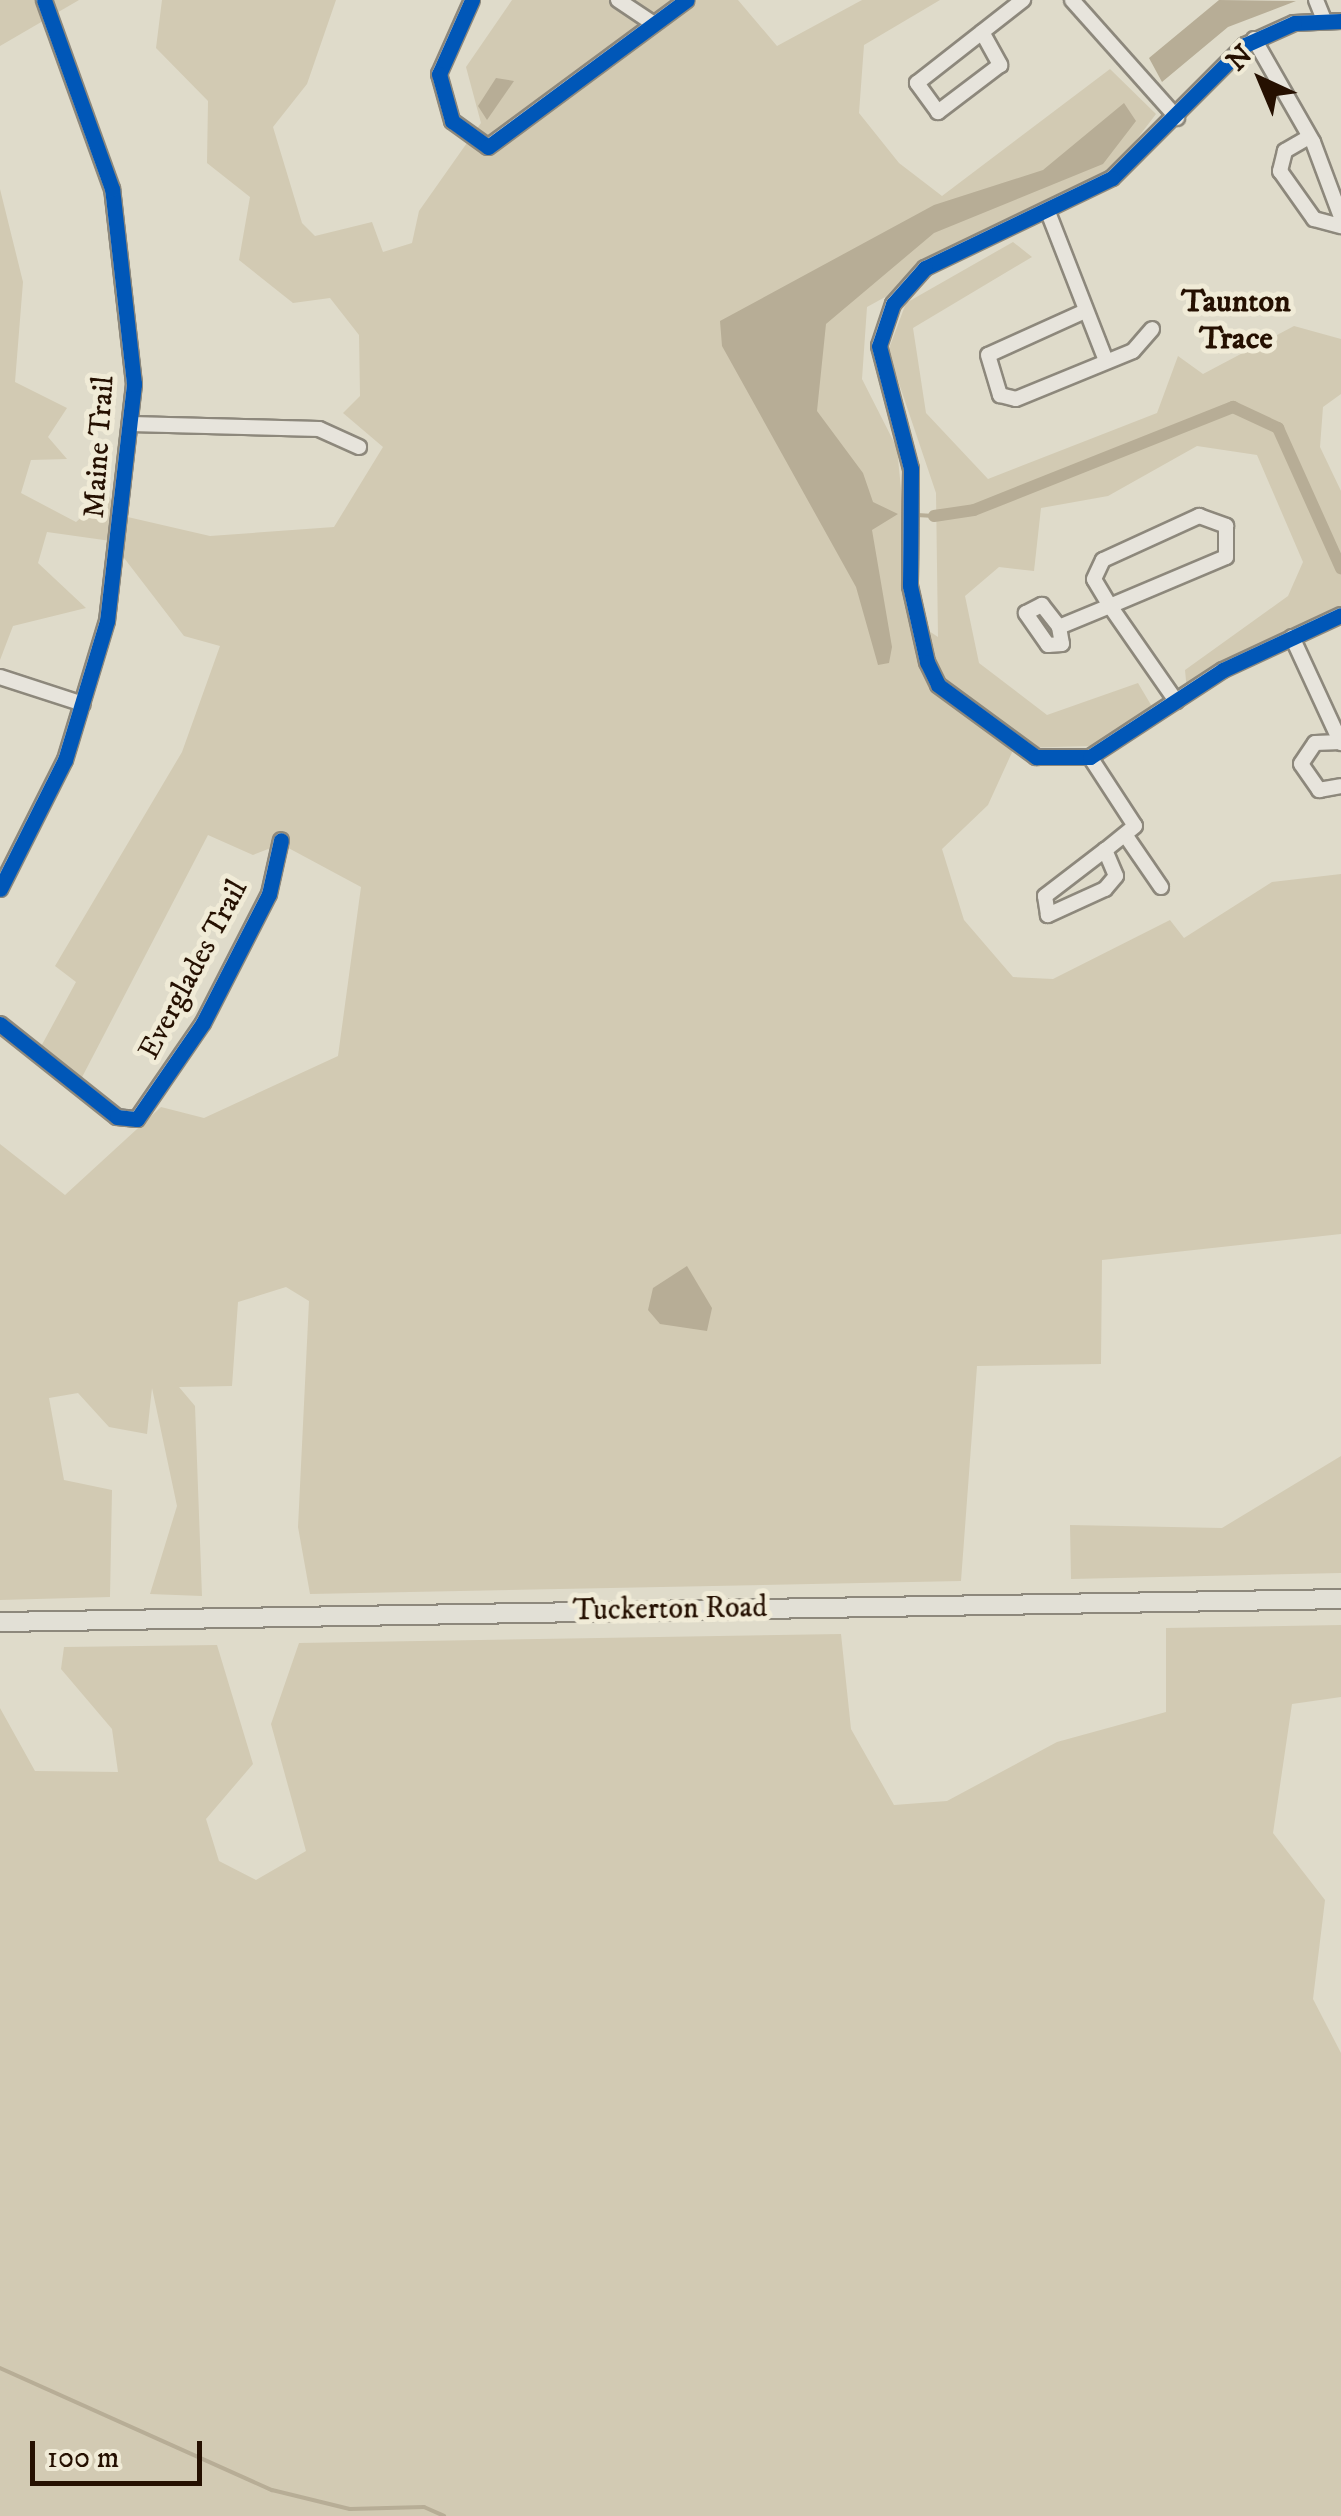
<!DOCTYPE html>
<style>
body{margin:0}
#map{position:relative;width:1341px;height:2516px;overflow:hidden;background:#dfdbca;font-family:"IM FELL DW Pica",serif}
div>[style]{position:absolute}
.green>*{inset:0;background:#d2cab3}
.water>*{inset:0;background:#b7ad96}
.stream>*{height:4px;margin:-2px;padding:0 2px;transform-origin:2px;border-radius:2px;background:#b7ad96}
.canal>*{height:12px;margin:-6px;padding:0 6px;transform-origin:6px;border-radius:6px;background:#b7ad96}
.roads{filter:drop-shadow(2px 0 #8d887c) drop-shadow(-2px 0 #8d887c) drop-shadow(0 2px #8d887c) drop-shadow(0 -2px #8d887c)}
.minor>*{height:14px;margin:-7px;padding:0 7px;transform-origin:7px;border-radius:7px;background:#e7e4dc}
.major>*{height:18px;margin:-9px;padding:0 9px;transform-origin:9px;border-radius:9px;background:#e2e0d6}
.cycleway>*{height:15px;margin:-7.5px;padding:0 7.5px;transform-origin:7.5px;border-radius:7.5px;background:#0057b8}
span{translate:-50% -50%;white-space:nowrap;text-align:center;line-height:1.15;-webkit-text-stroke:10px #f0ebd7;paint-order:stroke}
.street-label{font-size:30px;color:#251001}
.neighbourhood-label{font-size:32px;color:#251001;font-weight:700}
.north{position:absolute;left:1211px;top:30px;width:100px;height:100px;-webkit-text-stroke:8px #f0ebd7;paint-order:stroke;rotate:316deg;font-size:28px;font-weight:700;line-height:40px;text-align:center;color:#251001}
.north::after{content:'';display:block;margin:auto;width:35px;height:45px;background:#251001;clip-path:polygon(50% 0,100% 100%,50% 72%,0 100%)}
.scale{position:absolute;left:30px;top:2441px;width:172px;height:45px;box-sizing:border-box;border:5px solid #251001;border-top:0;padding-left:12px;font-size:30px;line-height:35px;white-space:nowrap;color:#251001;-webkit-text-stroke:8px #f0ebd7;paint-order:stroke}
</style>
<div id="map">
<div class="green">
<div style="clip-path:polygon(0 0,79px 0,0 46px)"></div>
<div style="clip-path:polygon(162px 0,336px 0,307px 84px,273px 127px,302px 223px,315px 236px,372px 222px,383px 252px,412px 243px,419px 211px,481px 123px,466px 67px,512px 0,738px 0,777px 46px,862px 0,940px 0,864px 45px,859px 113px,899px 163px,942px 196px,1110px 69px,1156px 114px,1111px 173px,867px 307px,862px 379px,897px 448px,914px 621px,938px 637px,936px 493px,888px 351px,906px 303px,1013px 242px,1032px 257px,913px 328px,926px 413px,988px 479px,1157px 413px,1178px 356px,1203px 374px,1294px 326px,1341px 339px,1341px 394px,1323px 407px,1320px 447px,1341px 491px,1341px 607px,1187px 691px,1185px 670px,1288px 596px,1303px 562px,1257px 455px,1197px 446px,1108px 496px,1041px 508px,1034px 571px,999px 567px,965px 596px,979px 663px,1047px 715px,1138px 683px,1154px 710px,1091px 746px,1014px 748px,988px 805px,942px 849px,964px 920px,1013px 977px,1053px 979px,1170px 920px,1184px 938px,1272px 882px,1341px 874px,1341px 1234px,1102px 1260px,1101px 1364px,977px 1366px,961px 1581px,310px 1594px,298px 1527px,309px 1301px,286px 1287px,238px 1302px,232px 1386px,179px 1387px,195px 1406px,202px 1596px,150px 1594px,177px 1506px,152px 1388px,147px 1434px,109px 1427px,78px 1393px,49px 1398px,64px 1480px,112px 1490px,110px 1597px,0 1600px,0 1144px,65px 1195px,161px 1107px,204px 1118px,338px 1056px,361px 887px,281px 844px,253px 855px,208px 835px,79px 1083px,38px 1052px,76px 982px,55px 966px,182px 752px,220px 646px,184px 636px,111px 541px,47px 532px,38px 563px,86px 608px,13px 626px,0 660px,0 189px,23px 282px,15px 382px,67px 408px,48px 437px,67px 459px,31px 460px,21px 493px,76px 522px,108px 494px,119px 515px,210px 536px,334px 527px,383px 447px,343px 413px,360px 396px,359px 335px,330px 298px,293px 303px,239px 260px,250px 197px,207px 163px,208px 101px,156px 48px)"></div>
<div style="clip-path:polygon(1341px 1456px,1341px 1573px,1071px 1579px,1070px 1525px,1222px 1528px)"></div>
<div style="clip-path:polygon(1341px 1625px,1341px 1697px,1292px 1704px,1273px 1833px,1325px 1900px,1313px 1999px,1341px 2053px,1341px 2516px,0 2516px,0 1708px,35px 1771px,118px 1772px,112px 1729px,61px 1669px,64px 1647px,217px 1645px,253px 1764px,206px 1819px,219px 1861px,256px 1880px,306px 1851px,271px 1724px,299px 1643px,841px 1634px,851px 1729px,894px 1805px,947px 1801px,1057px 1742px,1166px 1712px,1166px 1628px)"></div>
</div>
<div class="water">
<div style="clip-path:polygon(1219px 0,1296px 1px,1228px 27px,1162px 82px,1149px 58px)"></div>
<div style="clip-path:polygon(496px 78px,514px 81px,487px 120px,478px 106px)"></div>
<div style="clip-path:polygon(1124px 103px,1136px 121px,1103px 164px,934px 233px,826px 324px,817px 411px,863px 473px,873px 502px,898px 514px,872px 530px,892px 647px,889px 663px,878px 665px,856px 587px,722px 346px,720px 321px,934px 205px,1043px 170px)"></div>
<div style="clip-path:polygon(687px 1266px,712px 1308px,707px 1331px,660px 1324px,648px 1310px,653px 1288px)"></div>
</div>
<div class="stream">
<div style="left:917px;top:515px;width:17px;rotate:3deg"></div>
<div style="left:0;top:2368px;width:298px;rotate:24.2deg"></div>
<div style="left:272px;top:2490px;width:80px;rotate:13.7deg"></div>
<div style="left:350px;top:2509px;width:74px;rotate:-1.5deg"></div>
<div style="left:424px;top:2507px;width:22px;rotate:24deg"></div>
</div>
<div class="canal">
<div style="left:934px;top:516px;width:40px;rotate:-8.5deg"></div>
<div style="left:974px;top:510px;width:279px;rotate:-21.7deg"></div>
<div style="left:1233px;top:407px;width:50px;rotate:25deg"></div>
<div style="left:1278px;top:428px;width:154px;rotate:65.8deg"></div>
</div>
<div class="roads">
<div class="minor">
<div style="left:472px;top:0;width:81px;rotate:114deg"></div>
<div style="left:439px;top:74px;width:49px;rotate:74.5deg"></div>
<div style="left:452px;top:121px;width:44px;rotate:35.8deg"></div>
<div style="left:488px;top:147px;width:247px;rotate:-36.5deg"></div>
<div style="left:618px;top:0;width:43px;rotate:33.7deg"></div>
<div style="left:1072px;top:0;width:158px;rotate:48.3deg"></div>
<div style="left:1316px;top:0;width:22px;rotate:68deg"></div>
<div style="left:1341px;top:21px;width:47px;rotate:177.6deg"></div>
<div style="left:1294px;top:23px;width:54px;rotate:155.8deg"></div>
<div style="left:1245px;top:45px;width:188px;rotate:135deg"></div>
<div style="left:1112px;top:178px;width:208px;rotate:154.3deg"></div>
<div style="left:925px;top:268px;width:48px;rotate:131.6deg"></div>
<div style="left:893px;top:304px;width:44px;rotate:108.4deg"></div>
<div style="left:879px;top:346px;width:127px;rotate:75.4deg"></div>
<div style="left:911px;top:469px;width:117px;rotate:90.5deg"></div>
<div style="left:910px;top:586px;width:78px;rotate:77.4deg"></div>
<div style="left:927px;top:662px;width:25px;rotate:64deg"></div>
<div style="left:938px;top:685px;width:122px;rotate:36.3deg"></div>
<div style="left:1036px;top:757px;width:54px"></div>
<div style="left:1090px;top:757px;width:159px;rotate:-33.2deg"></div>
<div style="left:1223px;top:670px;width:130px;rotate:-25deg"></div>
<div style="left:982px;top:32px;width:38px;rotate:61deg"></div>
<div style="left:1000px;top:65px;width:78px;rotate:142.8deg"></div>
<div style="left:938px;top:112px;width:36px;rotate:-126deg"></div>
<div style="left:917px;top:83px;width:135px;rotate:-38.1deg"></div>
<div style="left:1254px;top:39px;width:119px;rotate:60.2deg"></div>
<div style="left:1313px;top:142px;width:80px;rotate:69.5deg"></div>
<div style="left:1309px;top:137px;width:28px;rotate:150deg"></div>
<div style="left:1285px;top:151px;width:21px;rotate:104deg"></div>
<div style="left:1280px;top:171px;width:59px;rotate:54.7deg"></div>
<div style="left:1314px;top:219px;width:28px;rotate:15deg"></div>
<div style="left:1048px;top:212px;width:160px;rotate:68.7deg"></div>
<div style="left:1083px;top:312px;width:104px;rotate:155.6deg"></div>
<div style="left:988px;top:355px;width:42px;rotate:73.3deg"></div>
<div style="left:1000px;top:395px;width:16px;rotate:14deg"></div>
<div style="left:1016px;top:399px;width:126px;rotate:-22.3deg"></div>
<div style="left:1133px;top:351px;width:29px;rotate:-49deg"></div>
<div style="left:131px;top:424px;width:188px;rotate:1.5deg"></div>
<div style="left:319px;top:429px;width:44px;rotate:24.2deg"></div>
<div style="left:1199px;top:516px;width:29px;rotate:20deg"></div>
<div style="left:1226px;top:526px;width:31px;rotate:90deg"></div>
<div style="left:1226px;top:557px;width:126px;rotate:157.1deg"></div>
<div style="left:1110px;top:606px;width:31px;rotate:-121deg"></div>
<div style="left:1094px;top:579px;width:21px;rotate:-65deg"></div>
<div style="left:1103px;top:560px;width:106px;rotate:-24.6deg"></div>
<div style="left:1059px;top:627px;width:17px;rotate:80deg"></div>
<div style="left:1062px;top:644px;width:14px;rotate:176deg"></div>
<div style="left:1048px;top:645px;width:39px;rotate:-125deg"></div>
<div style="left:1026px;top:613px;width:18px;rotate:-27deg"></div>
<div style="left:1042px;top:605px;width:28px;rotate:52deg"></div>
<div style="left:1059px;top:627px;width:55px;rotate:-22.4deg"></div>
<div style="left:1110px;top:606px;width:116px;rotate:55.2deg"></div>
<div style="left:1292px;top:637px;width:117px;rotate:65.2deg"></div>
<div style="left:0;top:677px;width:87px;rotate:18deg"></div>
<div style="left:1341px;top:742px;width:26px;rotate:178deg"></div>
<div style="left:1315px;top:743px;width:25px;rotate:124deg"></div>
<div style="left:1301px;top:764px;width:32px;rotate:55deg"></div>
<div style="left:1319px;top:790px;width:22px;rotate:-10deg"></div>
<div style="left:1090px;top:757px;width:82px;rotate:56.9deg"></div>
<div style="left:1135px;top:826px;width:38px;rotate:141deg"></div>
<div style="left:1105px;top:850px;width:28px;rotate:67deg"></div>
<div style="left:1116px;top:876px;width:17px;rotate:130deg"></div>
<div style="left:1105px;top:889px;width:63px;rotate:155.5deg"></div>
<div style="left:1048px;top:915px;width:19px;rotate:-99deg"></div>
<div style="left:1045px;top:896px;width:76px;rotate:-37.5deg"></div>
<div style="left:1126px;top:836px;width:62px;rotate:55.5deg"></div>
<div style="left:0;top:889px;width:144px;rotate:-63.3deg"></div>
<div style="left:65px;top:760px;width:145px;rotate:-73.2deg"></div>
<div style="left:107px;top:621px;width:239px;rotate:-83.5deg"></div>
<div style="left:134px;top:384px;width:196px;rotate:-96.4deg"></div>
<div style="left:112px;top:189px;width:201px;rotate:-109.8deg"></div>
<div style="left:0;top:1024px;width:149px;rotate:38.5deg"></div>
<div style="left:117px;top:1117px;width:20px;rotate:6deg"></div>
<div style="left:137px;top:1119px;width:116px;rotate:-55.5deg"></div>
<div style="left:203px;top:1023px;width:145px;rotate:-62.9deg"></div>
<div style="left:269px;top:894px;width:55px;rotate:-77.5deg"></div>
</div>
<div class="major">
<div style="left:0;top:1622px;width:1341px;rotate:-0.98deg"></div>
</div>
</div>
<div class="cycleway">
<div style="left:472px;top:0;width:81px;rotate:114deg"></div>
<div style="left:439px;top:74px;width:49px;rotate:74.5deg"></div>
<div style="left:452px;top:121px;width:44px;rotate:35.8deg"></div>
<div style="left:488px;top:147px;width:247px;rotate:-36.5deg"></div>
<div style="left:1341px;top:21px;width:47px;rotate:177.6deg"></div>
<div style="left:1294px;top:23px;width:54px;rotate:155.8deg"></div>
<div style="left:1245px;top:45px;width:188px;rotate:135deg"></div>
<div style="left:1112px;top:178px;width:208px;rotate:154.3deg"></div>
<div style="left:925px;top:268px;width:48px;rotate:131.6deg"></div>
<div style="left:893px;top:304px;width:44px;rotate:108.4deg"></div>
<div style="left:879px;top:346px;width:127px;rotate:75.4deg"></div>
<div style="left:911px;top:469px;width:117px;rotate:90.5deg"></div>
<div style="left:910px;top:586px;width:78px;rotate:77.4deg"></div>
<div style="left:927px;top:662px;width:25px;rotate:64deg"></div>
<div style="left:938px;top:685px;width:122px;rotate:36.3deg"></div>
<div style="left:1036px;top:757px;width:54px"></div>
<div style="left:1090px;top:757px;width:159px;rotate:-33.2deg"></div>
<div style="left:1223px;top:670px;width:130px;rotate:-25deg"></div>
<div style="left:0;top:889px;width:144px;rotate:-63.3deg"></div>
<div style="left:65px;top:760px;width:145px;rotate:-73.2deg"></div>
<div style="left:107px;top:621px;width:239px;rotate:-83.5deg"></div>
<div style="left:134px;top:384px;width:196px;rotate:-96.4deg"></div>
<div style="left:112px;top:189px;width:201px;rotate:-109.8deg"></div>
<div style="left:0;top:1024px;width:149px;rotate:38.5deg"></div>
<div style="left:117px;top:1117px;width:20px;rotate:6deg"></div>
<div style="left:137px;top:1119px;width:116px;rotate:-55.5deg"></div>
<div style="left:203px;top:1023px;width:145px;rotate:-62.9deg"></div>
<div style="left:269px;top:894px;width:55px;rotate:-77.5deg"></div>
</div>
<div class="street-label">
<span style="left:100px;top:447px;rotate:-86deg">Maine Trail</span>
<span style="left:194px;top:970px;rotate:-62deg">Everglades Trail</span>
<span style="left:670px;top:1610px;rotate:-1deg">Tuckerton Road</span>
</div>
<div class="neighbourhood-label">
<span style="left:1236px;top:321px">Taunton<br>Trace</span>
</div>
<div class="north">N</div>
<div class="scale">100 m</div>
</div>
